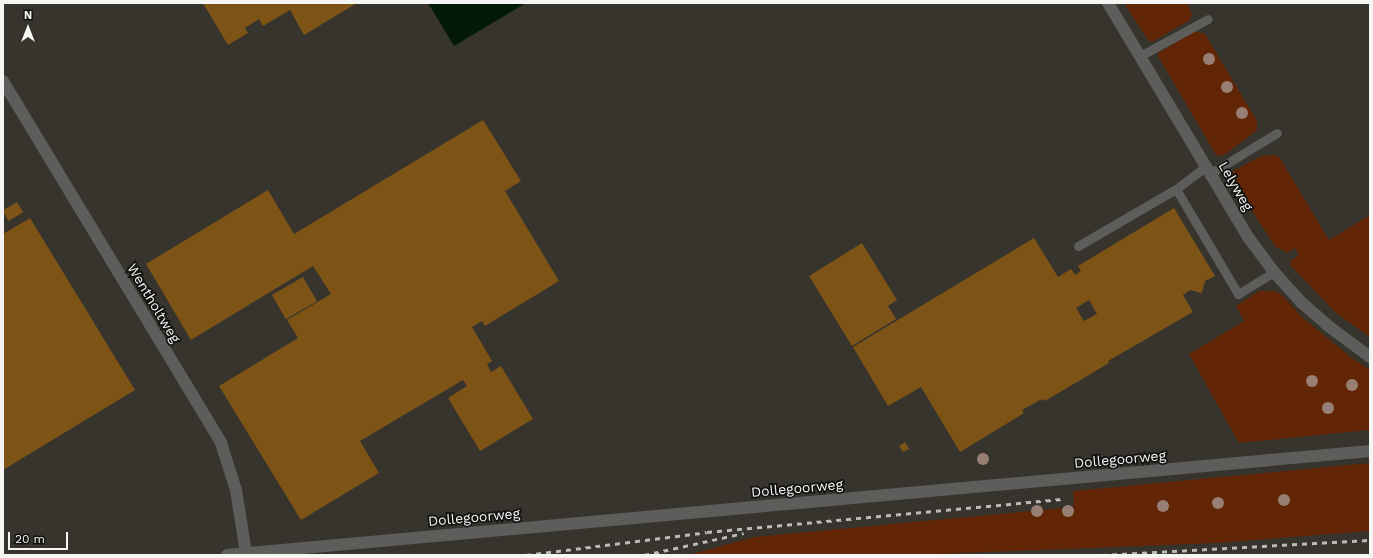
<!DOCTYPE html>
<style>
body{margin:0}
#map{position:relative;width:1373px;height:558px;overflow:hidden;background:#2a2a27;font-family:"Work Sans",sans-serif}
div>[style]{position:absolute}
.built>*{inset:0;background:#36342c;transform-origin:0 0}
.green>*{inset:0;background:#622506}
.water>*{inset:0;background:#031a09}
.building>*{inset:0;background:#7e5316;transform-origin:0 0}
.service>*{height:9px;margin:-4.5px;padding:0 4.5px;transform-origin:4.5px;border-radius:4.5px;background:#5d5d5c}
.minor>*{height:12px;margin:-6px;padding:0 6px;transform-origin:6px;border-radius:6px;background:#5d5d5c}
.rail>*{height:3px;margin-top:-1.5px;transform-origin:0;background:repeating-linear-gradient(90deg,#babab7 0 5px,transparent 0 10px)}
.trees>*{width:12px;height:12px;margin:-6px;border-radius:50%;background:#987f73}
span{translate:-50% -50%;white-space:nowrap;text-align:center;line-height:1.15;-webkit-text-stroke:3.5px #121211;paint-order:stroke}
.street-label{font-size:14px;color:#f5f5f3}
.frame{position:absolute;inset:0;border:4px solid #f5f5f3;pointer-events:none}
.north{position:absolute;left:8px;top:8px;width:40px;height:40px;-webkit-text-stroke:3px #121211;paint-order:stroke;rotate:0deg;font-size:11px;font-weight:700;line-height:16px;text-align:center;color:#f5f5f3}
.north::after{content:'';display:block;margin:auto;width:14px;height:18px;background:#f5f5f3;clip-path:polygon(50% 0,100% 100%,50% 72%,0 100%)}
.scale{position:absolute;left:8px;top:532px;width:60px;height:18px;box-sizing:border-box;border:2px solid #f5f5f3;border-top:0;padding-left:5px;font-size:12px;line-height:14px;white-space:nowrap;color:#f5f5f3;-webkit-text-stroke:3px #121211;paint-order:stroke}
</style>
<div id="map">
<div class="built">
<div style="left:3px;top:3px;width:1367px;height:552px"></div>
</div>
<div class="green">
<div style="clip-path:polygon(1124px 3px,1187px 3px,1192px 15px,1190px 20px,1152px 42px,1148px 40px)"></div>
<div style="clip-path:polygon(1195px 31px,1205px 34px,1257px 121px,1257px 130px,1223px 156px,1216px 155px,1158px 56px,1158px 53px)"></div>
<div style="clip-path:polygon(1275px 155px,1280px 158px,1329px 240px,1370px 215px,1370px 337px,1336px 313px,1291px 266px,1290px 261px,1299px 255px,1295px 248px,1287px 253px,1275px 246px,1232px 180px,1230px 175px,1235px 170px,1261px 156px)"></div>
<div style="clip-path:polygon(1259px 291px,1276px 291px,1283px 296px,1303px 318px,1352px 358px,1370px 370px,1370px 430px,1239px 443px,1189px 354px,1244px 321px,1236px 306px)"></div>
<div style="clip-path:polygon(1370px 463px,1370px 531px,1217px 543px,913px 555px,688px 555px,755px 537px,1074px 507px,1073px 491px)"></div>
</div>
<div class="water">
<div style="clip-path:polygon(428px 3px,526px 3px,454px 46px)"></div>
</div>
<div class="building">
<div style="clip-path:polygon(203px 3px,357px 3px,304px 35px,290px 10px,263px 26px,259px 19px,245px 28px,248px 33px,228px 45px)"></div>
<div style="clip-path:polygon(483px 120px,521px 181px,505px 191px,559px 281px,485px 326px,482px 321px,472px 327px,492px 361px,487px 364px,491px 372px,501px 366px,533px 419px,480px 451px,448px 398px,467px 386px,463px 380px,360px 441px,379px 473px,301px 520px,219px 386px,298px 338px,287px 320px,331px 294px,313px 266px,191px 340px,146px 264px,268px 190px,294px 234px)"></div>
<div style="left:17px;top:202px;width:12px;height:17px;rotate:59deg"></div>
<div style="clip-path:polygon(evenodd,1174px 208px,1215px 276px,1205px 281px,1202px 293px,1190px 290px,1183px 295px,1193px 312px,1108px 361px,1109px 363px,1045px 401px,1042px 399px,1022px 410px,1024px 413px,960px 452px,921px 387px,888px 406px,853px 347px,1034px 238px,1058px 277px,1071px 269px,1075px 275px,1081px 271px,1078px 266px,1174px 208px,1089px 300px,1097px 314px,1084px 321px,1076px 308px,1089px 300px)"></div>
<div style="clip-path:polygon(30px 218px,135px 390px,3px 470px,3px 234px)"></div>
<div style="clip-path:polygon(862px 243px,897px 300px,888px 306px,896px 319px,852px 346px,809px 276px)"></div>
<div style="left:303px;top:277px;width:28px;height:36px;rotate:60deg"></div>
<div style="clip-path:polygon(905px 442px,909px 449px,903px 452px,899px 446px)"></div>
</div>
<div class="service">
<div style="left:1140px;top:56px;width:77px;rotate:-28.6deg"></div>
<div style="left:1211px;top:173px;width:77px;rotate:-31.2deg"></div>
<div style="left:1176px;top:189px;width:122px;rotate:59.4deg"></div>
<div style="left:1238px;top:294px;width:42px;rotate:-31.4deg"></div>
<div style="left:1078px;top:246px;width:113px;rotate:-30.2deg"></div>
<div style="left:1176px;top:189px;width:38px;rotate:-37deg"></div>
</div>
<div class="minor">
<div style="left:1108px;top:3px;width:273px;rotate:59.1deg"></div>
<div style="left:1248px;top:237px;width:44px;rotate:53.4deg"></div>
<div style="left:1274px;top:272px;width:40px;rotate:48deg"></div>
<div style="left:1301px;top:302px;width:35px;rotate:41deg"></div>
<div style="left:1327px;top:325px;width:54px;rotate:36.7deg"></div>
<div style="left:3px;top:81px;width:423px;rotate:58.9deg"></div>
<div style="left:221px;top:443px;width:49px;rotate:72.3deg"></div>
<div style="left:236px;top:490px;width:64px;rotate:81deg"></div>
<div style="left:227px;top:555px;width:1148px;rotate:-5.2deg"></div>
</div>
<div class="rail">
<div style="left:526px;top:555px;width:182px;rotate:-7.2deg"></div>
<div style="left:707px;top:532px;width:359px;rotate:-5.3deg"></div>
<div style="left:644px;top:555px;width:102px;rotate:-12.4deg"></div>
<div style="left:1102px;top:555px;width:268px;rotate:-3.2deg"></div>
</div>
<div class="trees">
<div style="left:1209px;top:59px"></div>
<div style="left:1227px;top:87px"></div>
<div style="left:1242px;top:113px"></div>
<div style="left:1312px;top:381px"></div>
<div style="left:1352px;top:385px"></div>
<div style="left:1328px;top:408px"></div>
<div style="left:983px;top:459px"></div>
<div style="left:1284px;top:500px"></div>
<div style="left:1218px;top:503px"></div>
<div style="left:1163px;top:506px"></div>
<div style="left:1037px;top:511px"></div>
<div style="left:1068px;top:511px"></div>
</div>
<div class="street-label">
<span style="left:1236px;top:186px;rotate:60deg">Lelyweg</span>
<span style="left:154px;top:303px;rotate:59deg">Wentholtweg</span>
<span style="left:1120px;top:459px;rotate:-5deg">Dollegoorweg</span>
<span style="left:797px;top:488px;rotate:-5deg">Dollegoorweg</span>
<span style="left:474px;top:517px;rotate:-5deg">Dollegoorweg</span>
</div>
<div class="frame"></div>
<div class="north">N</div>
<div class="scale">20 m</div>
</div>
